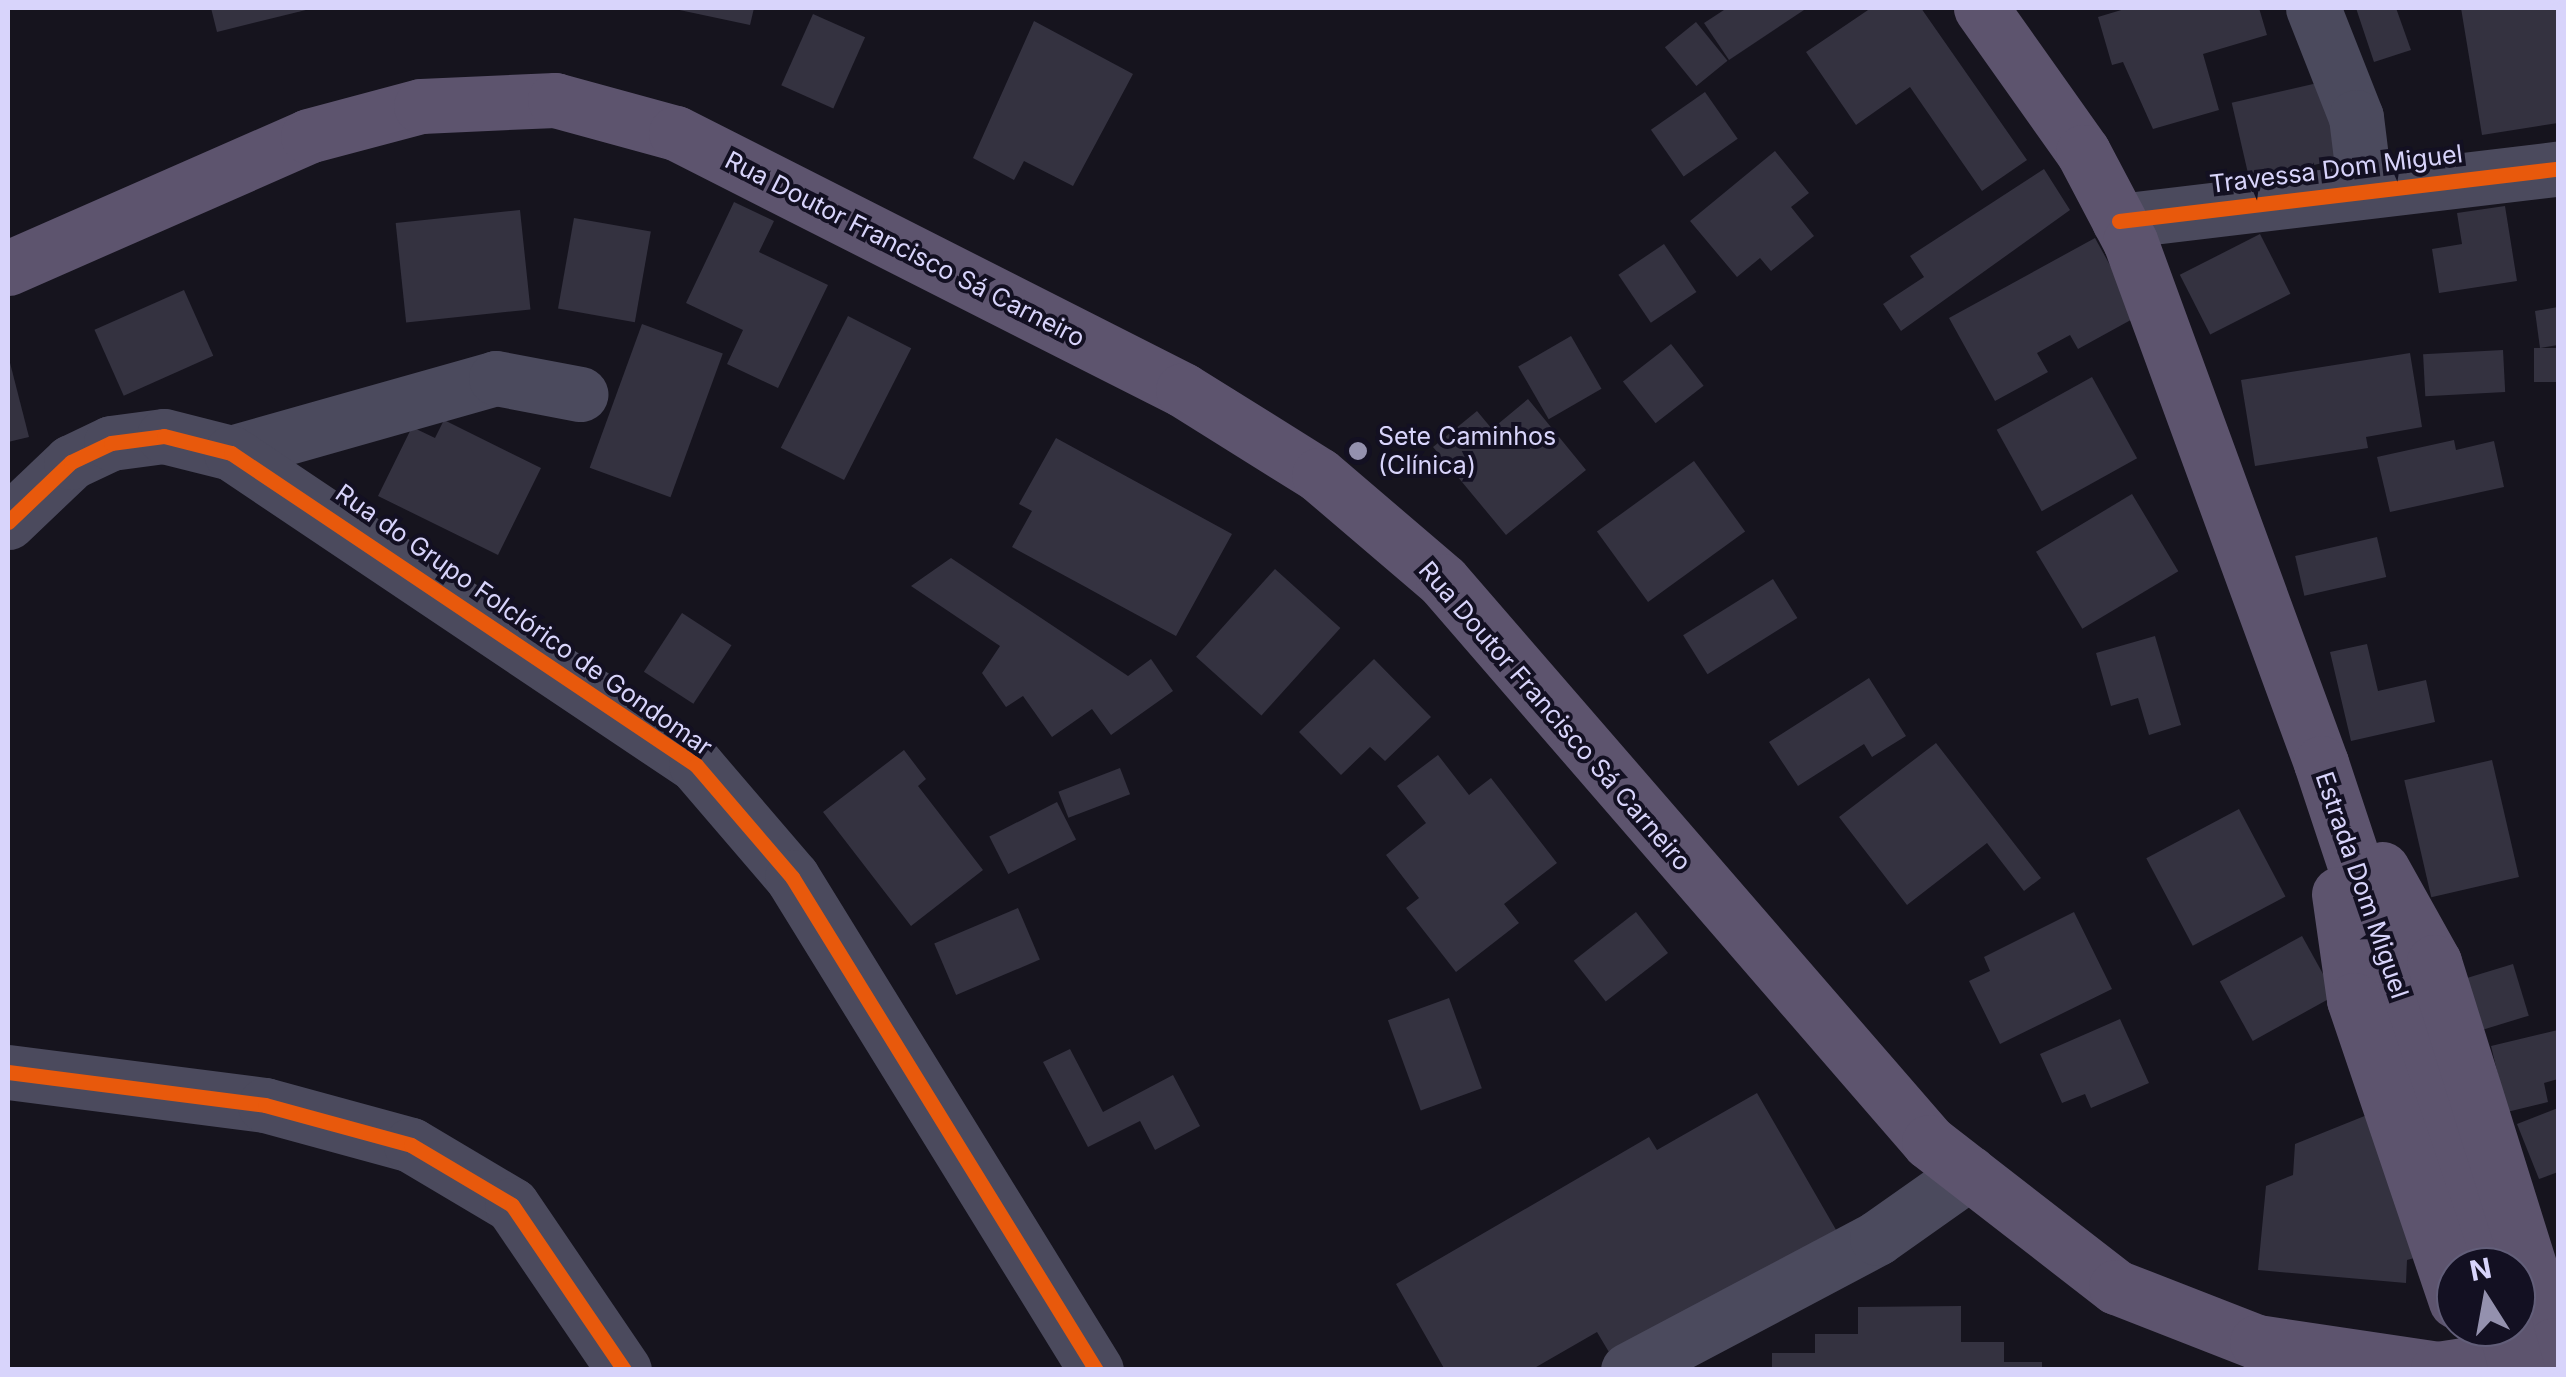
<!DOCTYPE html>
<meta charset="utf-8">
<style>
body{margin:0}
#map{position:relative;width:2566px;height:1377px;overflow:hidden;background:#16141e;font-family:Inter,sans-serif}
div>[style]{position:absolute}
.building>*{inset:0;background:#343240;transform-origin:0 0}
.minor>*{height:55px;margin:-27.5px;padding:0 27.5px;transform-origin:27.5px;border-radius:27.5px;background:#4b4a5d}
.major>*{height:55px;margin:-27.5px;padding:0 27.5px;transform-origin:27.5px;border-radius:27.5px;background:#5d546e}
.cycleway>*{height:15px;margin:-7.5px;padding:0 7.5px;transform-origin:7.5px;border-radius:7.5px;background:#e8590c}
.dots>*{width:28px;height:28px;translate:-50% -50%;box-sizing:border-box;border:5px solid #131022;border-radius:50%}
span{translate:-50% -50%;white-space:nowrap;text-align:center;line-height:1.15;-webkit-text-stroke:8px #131022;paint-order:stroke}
.street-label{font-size:25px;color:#d8d4fb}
.poi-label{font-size:25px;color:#d8d4fb}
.left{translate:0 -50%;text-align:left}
.frame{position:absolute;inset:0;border:10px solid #d8d4fb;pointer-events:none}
.north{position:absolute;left:2436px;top:1247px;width:100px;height:100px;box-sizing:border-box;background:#131022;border:2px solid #625e79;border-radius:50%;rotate:349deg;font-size:28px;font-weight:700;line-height:40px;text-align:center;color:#d8d4fb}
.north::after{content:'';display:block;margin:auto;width:35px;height:45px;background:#9491ae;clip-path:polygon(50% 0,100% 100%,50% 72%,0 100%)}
</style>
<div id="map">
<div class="building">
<div style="clip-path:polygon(211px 8px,310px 8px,310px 9px,217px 32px)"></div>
<div style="clip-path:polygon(670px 8px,754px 8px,750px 25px)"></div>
<div style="clip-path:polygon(1727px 8px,1807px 8px,1729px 60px,1704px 23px)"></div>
<div style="clip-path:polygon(1871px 8px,1921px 8px,2027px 160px,1982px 191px,1910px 87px,1856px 125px,1806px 52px)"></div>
<div style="clip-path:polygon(2128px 8px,2259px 8px,2267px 35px,2203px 54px,2219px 110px,2153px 129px,2123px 62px,2112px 65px,2098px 17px)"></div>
<div style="clip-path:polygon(2356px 8px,2396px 8px,2411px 50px,2374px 62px)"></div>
<div style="clip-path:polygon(2461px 8px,2558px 8px,2558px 123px,2482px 135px)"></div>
<div style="left:813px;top:14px;width:57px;height:78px;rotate:24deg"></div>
<div style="clip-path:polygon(1034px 21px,1133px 74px,1073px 186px,1024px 161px,1014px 180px,973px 158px)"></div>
<div style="left:1696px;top:22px;width:50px;height:40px;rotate:51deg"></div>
<div style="left:2335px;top:79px;width:79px;height:106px;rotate:77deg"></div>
<div style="left:1705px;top:92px;width:57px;height:66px;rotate:55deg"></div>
<div style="clip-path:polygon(1775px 151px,1809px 193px,1791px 207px,1814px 236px,1771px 271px,1760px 258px,1737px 277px,1690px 221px)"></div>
<div style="clip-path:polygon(2044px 169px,2070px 210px,1901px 331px,1883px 304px,1924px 277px,1910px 256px)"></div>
<div style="clip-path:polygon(734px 202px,774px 221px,759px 252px,828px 285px,778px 388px,727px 364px,743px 330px,686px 303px)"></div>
<div style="clip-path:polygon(2505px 206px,2517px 281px,2439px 293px,2432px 249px,2462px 244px,2457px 213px)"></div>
<div style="left:520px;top:210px;width:100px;height:125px;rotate:84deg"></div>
<div style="left:574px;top:218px;width:78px;height:92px;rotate:10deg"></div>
<div style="left:2260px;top:234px;width:67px;height:90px;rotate:63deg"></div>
<div style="clip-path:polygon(2095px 238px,2138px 316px,2078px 349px,2070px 335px,2037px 353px,2048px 372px,1995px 401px,1949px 318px)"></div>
<div style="left:1664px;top:244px;width:58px;height:55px;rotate:56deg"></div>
<div style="left:184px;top:290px;width:72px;height:98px;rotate:66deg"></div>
<div style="clip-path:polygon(2558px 307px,2558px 345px,2540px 348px,2535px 311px)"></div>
<div style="left:848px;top:316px;width:71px;height:148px;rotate:27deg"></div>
<div style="left:642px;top:324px;width:86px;height:153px;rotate:20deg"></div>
<div style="left:1571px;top:336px;width:61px;height:61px;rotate:60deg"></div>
<div style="left:1671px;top:344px;width:53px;height:61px;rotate:52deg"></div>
<div style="left:2534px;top:348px;width:24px;height:34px"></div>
<div style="left:2503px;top:350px;width:42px;height:80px;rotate:87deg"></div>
<div style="clip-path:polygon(2410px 353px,2422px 427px,2366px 437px,2368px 448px,2255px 466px,2241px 380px)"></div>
<div style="clip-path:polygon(8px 355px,29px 437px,8px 442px)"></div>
<div style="left:2092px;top:377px;width:93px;height:109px;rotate:61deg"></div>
<div style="clip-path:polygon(1528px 399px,1586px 470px,1506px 535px,1433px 447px,1477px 411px,1492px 429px)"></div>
<div style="clip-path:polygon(444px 420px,541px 468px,498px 555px,378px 496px,412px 427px,435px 438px)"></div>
<div style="clip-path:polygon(1056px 438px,1232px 534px,1176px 636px,1012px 547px,1032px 511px,1019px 504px)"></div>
<div style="clip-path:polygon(2454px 440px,2456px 450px,2494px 441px,2504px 487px,2390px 512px,2377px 457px)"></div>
<div style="left:1694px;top:461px;width:87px;height:120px;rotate:54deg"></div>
<div style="left:2132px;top:494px;width:90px;height:112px;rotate:59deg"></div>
<div style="left:2377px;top:537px;width:41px;height:84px;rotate:77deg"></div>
<div style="clip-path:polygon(951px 558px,1128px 676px,1151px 659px,1173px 691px,1111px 735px,1092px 709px,1052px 737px,1023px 696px,1006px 707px,982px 673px,1000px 646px,911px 586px)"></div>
<div style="left:1275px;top:569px;width:88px;height:118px;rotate:42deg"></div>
<div style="left:1773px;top:579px;width:46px;height:106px;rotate:58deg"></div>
<div style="left:682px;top:613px;width:59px;height:70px;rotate:33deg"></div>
<div style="clip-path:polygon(2155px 636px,2181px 725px,2149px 735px,2138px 698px,2111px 706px,2096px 653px)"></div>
<div style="clip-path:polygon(2367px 644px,2378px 691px,2426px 680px,2435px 722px,2351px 741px,2330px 652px)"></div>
<div style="clip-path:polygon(1374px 659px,1431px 717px,1385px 761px,1370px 747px,1341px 775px,1299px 732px)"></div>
<div style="clip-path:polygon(1869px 678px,1906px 736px,1872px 757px,1864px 744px,1798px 786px,1769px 742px)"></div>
<div style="clip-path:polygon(1936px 743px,2041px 878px,2024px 891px,1987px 843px,1907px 905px,1839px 817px)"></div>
<div style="clip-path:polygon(904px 750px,926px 779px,918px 786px,983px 870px,911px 926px,823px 812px)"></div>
<div style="clip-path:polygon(1438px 755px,1469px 795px,1491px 778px,1557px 863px,1504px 904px,1519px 923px,1456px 972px,1406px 908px,1419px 898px,1386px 855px,1426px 823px,1397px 786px)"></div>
<div style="left:2492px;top:760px;width:120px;height:90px;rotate:77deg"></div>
<div style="left:1120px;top:768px;width:28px;height:66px;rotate:69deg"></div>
<div style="left:1057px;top:802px;width:42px;height:76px;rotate:63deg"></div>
<div style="left:2239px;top:809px;width:99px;height:105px;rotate:62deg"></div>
<div style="left:1018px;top:908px;width:56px;height:91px;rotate:67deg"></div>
<div style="left:1636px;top:912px;width:52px;height:79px;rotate:52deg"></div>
<div style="clip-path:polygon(2074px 912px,2112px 989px,2000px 1044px,1969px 981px,1990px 971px,1984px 957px)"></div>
<div style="left:2302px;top:936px;width:68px;height:94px;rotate:61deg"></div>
<div style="left:2513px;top:964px;width:54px;height:49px;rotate:73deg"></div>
<div style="left:1449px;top:998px;width:96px;height:65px;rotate:70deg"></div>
<div style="clip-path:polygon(2120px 1019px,2149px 1083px,2091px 1108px,2085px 1094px,2062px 1103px,2040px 1054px)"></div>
<div style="clip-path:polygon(2558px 1030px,2558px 1079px,2544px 1083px,2548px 1102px,2507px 1112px,2491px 1046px)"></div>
<div style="clip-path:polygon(1070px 1049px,1103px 1112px,1173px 1075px,1200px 1126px,1155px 1150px,1140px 1121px,1088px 1147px,1043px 1062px)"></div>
<div style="clip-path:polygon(1757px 1093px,1839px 1235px,1616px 1364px,1597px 1332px,1531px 1370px,1445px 1370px,1396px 1284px,1649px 1137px,1657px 1150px)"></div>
<div style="clip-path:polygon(2558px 1108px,2558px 1172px,2539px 1179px,2517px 1124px)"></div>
<div style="clip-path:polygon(2372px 1113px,2418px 1257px,2407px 1260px,2406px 1283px,2258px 1270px,2266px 1186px,2293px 1175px,2295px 1144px)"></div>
<div style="clip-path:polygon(1961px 1306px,1961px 1342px,2004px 1342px,2004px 1362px,2042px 1362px,2042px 1370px,1772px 1370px,1772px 1353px,1815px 1353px,1815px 1334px,1858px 1334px,1858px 1307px)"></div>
</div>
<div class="minor">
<div style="left:2313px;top:8px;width:117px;rotate:68.5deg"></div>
<div style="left:2356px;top:117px;width:74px;rotate:83deg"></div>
<div style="left:2119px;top:221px;width:442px;rotate:-6.8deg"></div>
<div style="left:231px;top:453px;width:275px;rotate:-15.8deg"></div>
<div style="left:496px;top:378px;width:86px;rotate:10.8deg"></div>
<div style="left:8px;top:522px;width:87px;rotate:-43.6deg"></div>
<div style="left:71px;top:462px;width:44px;rotate:-25.4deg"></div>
<div style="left:111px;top:443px;width:53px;rotate:-7.5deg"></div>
<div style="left:164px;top:436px;width:69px;rotate:14.2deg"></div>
<div style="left:231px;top:453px;width:560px;rotate:33.86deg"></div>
<div style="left:696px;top:765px;width:148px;rotate:49.4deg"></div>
<div style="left:792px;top:877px;width:579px;rotate:58.34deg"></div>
<div style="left:8px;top:1072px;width:259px;rotate:7.3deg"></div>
<div style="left:265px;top:1105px;width:151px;rotate:15.3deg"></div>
<div style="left:411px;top:1145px;width:117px;rotate:30.7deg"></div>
<div style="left:512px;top:1205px;width:199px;rotate:55.8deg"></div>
<div style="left:1628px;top:1370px;width:282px;rotate:-27.9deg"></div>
<div style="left:1877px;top:1238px;width:113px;rotate:-35.2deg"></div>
</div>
<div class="major">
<div style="left:1981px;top:8px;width:176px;rotate:54.7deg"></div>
<div style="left:2083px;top:152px;width:101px;rotate:62.2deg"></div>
<div style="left:2130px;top:241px;width:556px;rotate:69.9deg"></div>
<div style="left:2321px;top:763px;width:531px;rotate:71.67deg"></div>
<div style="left:8px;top:268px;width:328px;rotate:-23.7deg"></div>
<div style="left:308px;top:136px;width:117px;rotate:-14.9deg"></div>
<div style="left:421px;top:106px;width:134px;rotate:-2.6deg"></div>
<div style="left:555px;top:100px;width:125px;rotate:15.3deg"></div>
<div style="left:676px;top:133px;width:568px;rotate:26.88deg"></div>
<div style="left:1183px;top:390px;width:160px;rotate:32deg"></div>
<div style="left:1319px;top:475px;width:163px;rotate:40.5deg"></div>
<div style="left:1443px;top:581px;width:742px;rotate:49.1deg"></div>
<div style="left:1929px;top:1142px;width:237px;rotate:37.8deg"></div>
<div style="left:2116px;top:1287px;width:151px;rotate:21.3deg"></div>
<div style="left:2257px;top:1342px;width:183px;rotate:8.5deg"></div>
<div style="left:2438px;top:1369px;width:33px;rotate:-9deg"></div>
<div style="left:2382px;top:869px;width:107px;rotate:60.8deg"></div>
<div style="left:2434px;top:962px;width:401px;rotate:72.6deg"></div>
<div style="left:2554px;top:1345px;width:25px;rotate:90deg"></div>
<div style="left:2339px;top:894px;width:107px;rotate:81.9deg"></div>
<div style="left:2354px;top:1000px;width:318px;rotate:71.3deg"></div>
<div style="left:2505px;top:1327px;width:45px;rotate:74.4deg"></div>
</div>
<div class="cycleway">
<div style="left:2119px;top:221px;width:442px;rotate:-6.8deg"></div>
<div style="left:8px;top:522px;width:87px;rotate:-43.6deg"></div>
<div style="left:71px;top:462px;width:44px;rotate:-25.4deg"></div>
<div style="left:111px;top:443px;width:53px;rotate:-7.5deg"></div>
<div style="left:164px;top:436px;width:69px;rotate:14.2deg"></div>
<div style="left:231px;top:453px;width:560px;rotate:33.86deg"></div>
<div style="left:696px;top:765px;width:148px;rotate:49.4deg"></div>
<div style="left:792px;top:877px;width:579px;rotate:58.34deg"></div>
<div style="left:8px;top:1072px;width:259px;rotate:7.3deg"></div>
<div style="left:265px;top:1105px;width:151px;rotate:15.3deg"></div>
<div style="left:411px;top:1145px;width:117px;rotate:30.7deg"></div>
<div style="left:512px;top:1205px;width:199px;rotate:55.8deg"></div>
</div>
<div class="dots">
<div style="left:1358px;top:451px;background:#9491ae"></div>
</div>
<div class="street-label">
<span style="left:2336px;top:169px;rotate:-7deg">Travessa Dom Miguel</span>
<span style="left:905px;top:249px;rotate:27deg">Rua Doutor Francisco Sá Carneiro</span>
<span style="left:524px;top:620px;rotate:35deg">Rua do Grupo Folclórico de Gondomar</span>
<span style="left:1555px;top:716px;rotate:49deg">Rua Doutor Francisco Sá Carneiro</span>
<span style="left:2362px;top:885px;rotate:71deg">Estrada Dom Miguel</span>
</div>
<div class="poi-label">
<span class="left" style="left:1378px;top:451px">Sete Caminhos<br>(Clínica)</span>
</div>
<div class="frame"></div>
<div class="north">N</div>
</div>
